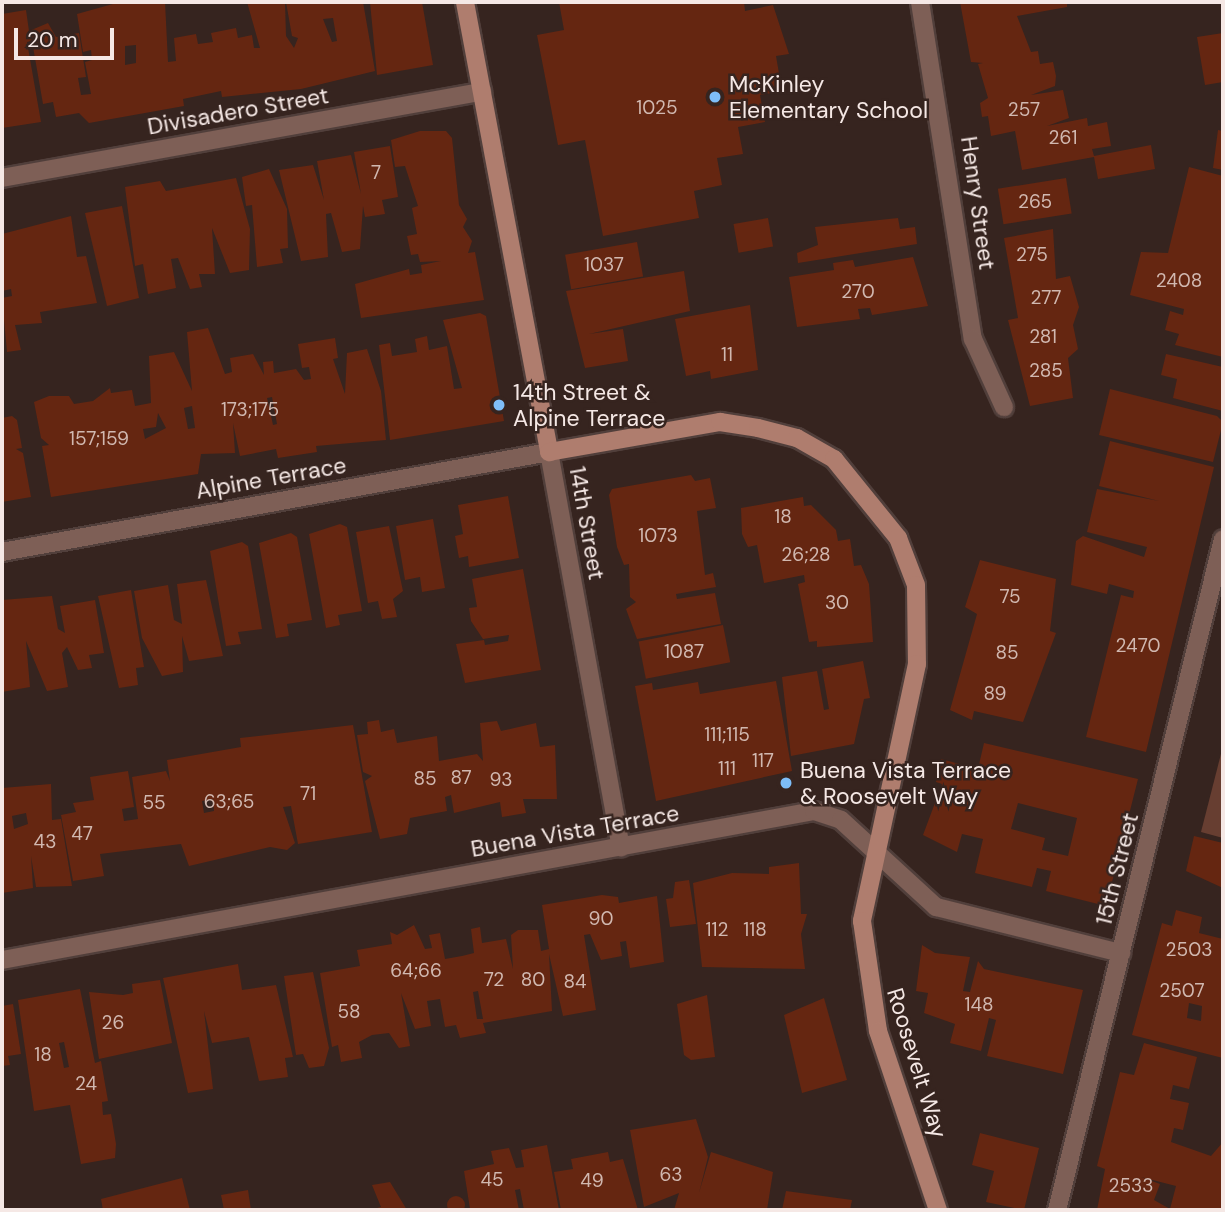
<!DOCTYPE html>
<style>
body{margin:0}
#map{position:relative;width:1225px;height:1212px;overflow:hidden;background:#36241f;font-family:"DM Sans",sans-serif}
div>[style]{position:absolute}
.green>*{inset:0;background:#673e31}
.building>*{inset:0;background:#652611;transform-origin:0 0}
.round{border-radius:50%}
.roads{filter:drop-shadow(2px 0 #513f3b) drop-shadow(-2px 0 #513f3b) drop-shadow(0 2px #513f3b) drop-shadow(0 -2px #513f3b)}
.street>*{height:18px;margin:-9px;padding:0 9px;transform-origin:9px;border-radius:9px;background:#7e5f56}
.secondary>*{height:18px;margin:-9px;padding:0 9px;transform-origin:9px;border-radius:9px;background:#af7d6e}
.dots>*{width:19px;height:19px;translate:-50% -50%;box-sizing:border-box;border:4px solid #36241f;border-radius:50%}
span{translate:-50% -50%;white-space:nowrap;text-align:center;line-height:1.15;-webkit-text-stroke:5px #36241f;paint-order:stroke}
.number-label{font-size:19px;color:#d1b8b0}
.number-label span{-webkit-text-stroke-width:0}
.poi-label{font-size:23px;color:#f5e8e5}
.left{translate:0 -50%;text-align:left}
.street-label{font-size:23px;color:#f5e8e5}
.frame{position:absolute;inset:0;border:4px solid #f5e8e5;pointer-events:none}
.scale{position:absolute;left:14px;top:28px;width:100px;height:32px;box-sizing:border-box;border:4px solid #f5e8e5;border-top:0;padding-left:9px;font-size:21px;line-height:24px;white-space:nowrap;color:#f5e8e5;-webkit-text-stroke:5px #36241f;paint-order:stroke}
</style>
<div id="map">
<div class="green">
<div style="clip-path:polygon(1223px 746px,1223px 838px,1201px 832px)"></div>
</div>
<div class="building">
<div style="clip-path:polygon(evenodd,120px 2px,165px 2px,168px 62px,176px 61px,174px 38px,196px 34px,198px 44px,213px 42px,211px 33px,236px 28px,238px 38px,252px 35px,254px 48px,260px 48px,247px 2px,285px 2px,286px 36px,294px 48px,298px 38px,292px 36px,286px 2px,363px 2px,375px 71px,301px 89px,222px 97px,221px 91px,183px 99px,184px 106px,89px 123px,79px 113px,56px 117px,53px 102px,43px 104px,32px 41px,27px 42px,41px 122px,2px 128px,2px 14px,26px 10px,29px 31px,48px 23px,56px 37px,79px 33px,86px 77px,78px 78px,81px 95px,91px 94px,85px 62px,92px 60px,91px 50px,83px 52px,77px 14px,120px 2px,333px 18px,337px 41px,332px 42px,323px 19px,333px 18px,120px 2px,136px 45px,136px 63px,125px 65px,125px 46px,136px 45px)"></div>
<div style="clip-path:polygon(370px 2px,422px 2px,433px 65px,377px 75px)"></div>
<div style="clip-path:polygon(559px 2px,744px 2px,745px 11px,773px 5px,789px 54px,776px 56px,782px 91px,760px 95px,765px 122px,738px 127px,743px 154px,717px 158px,722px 185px,694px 191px,699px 218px,603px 236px,585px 140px,558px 145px,548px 92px,537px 35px,564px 30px)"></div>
<div style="clip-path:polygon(960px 2px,1067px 2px,1067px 7px,1017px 16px,1031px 52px,1038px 51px,1040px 64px,1053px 62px,1056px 76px,1055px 86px,1031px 95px,1063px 90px,1069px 118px,1047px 126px,1087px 118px,1088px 126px,1107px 122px,1111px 146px,1092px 149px,1094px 156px,1151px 145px,1155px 169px,1098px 179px,1094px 157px,1022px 170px,1015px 131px,991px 136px,988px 116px,982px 117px,980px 103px,988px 98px,978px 64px,983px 63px,971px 62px)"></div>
<div style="clip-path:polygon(1223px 33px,1223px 82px,1205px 85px,1197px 37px)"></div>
<div style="clip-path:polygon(1218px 130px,1223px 131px,1223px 170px,1213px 168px)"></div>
<div style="clip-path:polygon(420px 131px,446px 131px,452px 138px,459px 205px,467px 219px,463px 227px,472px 241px,468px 253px,475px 252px,484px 300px,361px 318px,355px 284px,409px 269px,410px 275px,422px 273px,421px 265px,441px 261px,420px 262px,418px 254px,411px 255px,407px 236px,417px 234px,412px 208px,418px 206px,405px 166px,395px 167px,391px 140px)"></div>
<div style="clip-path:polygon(390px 146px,398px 197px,382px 200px,385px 214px,365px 217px,363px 206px,360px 249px,342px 252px,331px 213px,326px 214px,328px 257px,301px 261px,279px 170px,313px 165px,324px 200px,317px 161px,351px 155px,361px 194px,354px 152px)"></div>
<div style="clip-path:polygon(1189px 167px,1223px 176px,1223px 357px,1175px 345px,1179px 334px,1165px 330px,1170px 311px,1183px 315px,1184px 309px,1130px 295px,1141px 252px,1168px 253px)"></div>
<div style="clip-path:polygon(269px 169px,287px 209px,288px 248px,280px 249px,283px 263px,257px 267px,252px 205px,246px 206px,242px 177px)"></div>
<div style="clip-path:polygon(236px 178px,250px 229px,249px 270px,230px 273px,212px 228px,215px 274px,199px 274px,202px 287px,190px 289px,178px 258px,171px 259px,176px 288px,148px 294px,143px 264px,135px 266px,125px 187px,160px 181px,166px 191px)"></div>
<div style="left:1066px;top:178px;width:36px;height:69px;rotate:81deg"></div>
<div style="clip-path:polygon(122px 206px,139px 298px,107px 306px,85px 213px)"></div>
<div style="clip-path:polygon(71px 216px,77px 257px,86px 256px,97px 303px,40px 312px,42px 323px,15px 325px,21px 350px,7px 352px,2px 298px,12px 296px,11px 289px,2px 291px,2px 234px)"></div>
<div style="left:768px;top:218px;width:29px;height:35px;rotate:80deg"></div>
<div style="clip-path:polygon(898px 218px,900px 229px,915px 227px,917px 244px,798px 263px,797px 253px,818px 245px,815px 227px)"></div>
<div style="clip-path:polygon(1053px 229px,1056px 279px,1070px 276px,1079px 307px,1073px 325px,1078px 349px,1068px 358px,1073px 398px,1030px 406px,1008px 320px,1018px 318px,1004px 238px)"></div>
<div style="left:637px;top:242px;width:35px;height:73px;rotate:80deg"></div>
<div style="clip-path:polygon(913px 257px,928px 306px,872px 315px,870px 308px,858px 309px,860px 319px,797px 327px,789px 277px,834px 270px,833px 263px,853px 260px,855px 267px)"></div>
<div style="clip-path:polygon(684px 271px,690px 311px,589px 334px,623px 329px,628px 361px,585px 368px,566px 291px)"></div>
<div style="clip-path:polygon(750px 305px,758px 370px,711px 379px,710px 371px,686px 376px,675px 319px)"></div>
<div style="clip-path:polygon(480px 313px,486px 316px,504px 421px,390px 440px,379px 345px,390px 343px,392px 356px,417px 352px,415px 339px,427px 336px,429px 350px,447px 346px,454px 389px,462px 388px,443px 320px)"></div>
<div style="clip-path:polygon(evenodd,208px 328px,225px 374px,232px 372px,230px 358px,253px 354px,264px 375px,263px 362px,273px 361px,274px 373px,296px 369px,304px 380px,311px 379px,309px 367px,302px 368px,298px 344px,335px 338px,338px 358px,333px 359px,345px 394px,347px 353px,367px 349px,381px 391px,386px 440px,316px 446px,317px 452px,278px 458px,276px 449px,240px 456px,233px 423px,235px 453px,201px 454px,198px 474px,51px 497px,42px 446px,49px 445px,41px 438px,34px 402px,49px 396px,69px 396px,74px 404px,93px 401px,110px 388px,111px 393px,132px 390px,135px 406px,151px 403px,149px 356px,174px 352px,192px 391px,187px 332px,208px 328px,272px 397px,277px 424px,273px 425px,267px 398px,272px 397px,208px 328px,192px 406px,195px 428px,188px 429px,184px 408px,192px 406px,208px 328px,158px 413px,166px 428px,145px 439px,143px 429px,156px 427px,158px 413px)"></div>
<div style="clip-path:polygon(1166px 354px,1223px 367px,1223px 411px,1173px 398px,1177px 379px,1161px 375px)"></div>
<div style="clip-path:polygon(1110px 389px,1217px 416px,1223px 422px,1213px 462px,1099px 435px)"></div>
<div style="clip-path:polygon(12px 416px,17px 420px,22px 448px,16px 449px,23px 453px,31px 497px,2px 502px,2px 418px)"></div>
<div style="clip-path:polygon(1110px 441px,1214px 467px,1146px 752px,1086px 737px,1121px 595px,1133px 598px,1134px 591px,1109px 584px,1107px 594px,1071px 585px,1076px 541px,1083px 536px,1144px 557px,1147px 547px,1087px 532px,1097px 489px,1159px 501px,1099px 486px)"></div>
<div style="clip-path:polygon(691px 475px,695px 481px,710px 478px,716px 508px,697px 511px,705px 575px,713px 573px,716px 587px,676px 594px,677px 599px,715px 593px,721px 624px,637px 639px,626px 609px,636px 602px,630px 597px,629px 564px,624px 565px,617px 547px,609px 495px,612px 489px)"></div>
<div style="clip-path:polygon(508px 496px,519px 558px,469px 567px,468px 556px,459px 558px,455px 536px,463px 534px,458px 505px)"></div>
<div style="clip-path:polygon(803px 497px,804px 506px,811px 505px,836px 530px,838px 541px,850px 539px,854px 566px,861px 565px,869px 584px,873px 642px,817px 647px,817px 641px,809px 642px,798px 584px,805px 582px,804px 575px,764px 583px,757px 545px,748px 547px,742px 534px,741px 508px)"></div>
<div style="clip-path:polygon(433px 519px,445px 588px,422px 592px,420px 577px,405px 580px,396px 526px)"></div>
<div style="clip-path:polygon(340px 524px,347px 527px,362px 611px,338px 615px,340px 625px,326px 628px,309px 534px)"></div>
<div style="clip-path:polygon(389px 526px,403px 591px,393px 599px,397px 617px,382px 619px,378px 601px,368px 603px,356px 532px)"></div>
<div style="clip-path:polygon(291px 533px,297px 537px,312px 620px,287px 624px,289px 636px,276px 638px,259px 543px)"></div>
<div style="clip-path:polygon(242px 542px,248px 546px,262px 629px,238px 632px,241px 644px,226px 646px,210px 551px)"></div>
<div style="clip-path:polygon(980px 560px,1056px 579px,1050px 631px,1056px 633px,1023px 722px,974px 711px,972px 720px,950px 710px,977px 614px,965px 607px)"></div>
<div style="clip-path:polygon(523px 569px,541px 670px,465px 683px,456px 644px,484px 640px,485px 645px,508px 641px,509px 635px,483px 639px,471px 621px,469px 608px,477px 607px,472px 579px)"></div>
<div style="clip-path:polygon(206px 580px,223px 656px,189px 661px,182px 636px,183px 672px,162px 676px,142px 638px,134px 591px,168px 585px,174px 620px,182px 624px,177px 584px)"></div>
<div style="clip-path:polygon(131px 590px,144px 667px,136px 668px,138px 685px,119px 688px,98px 596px)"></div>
<div style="clip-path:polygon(52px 596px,58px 629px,65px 633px,60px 606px,95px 600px,104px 653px,89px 655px,92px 668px,78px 670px,67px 647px,62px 653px,68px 687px,47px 691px,26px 641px,30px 687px,2px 692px,2px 600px)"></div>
<div style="left:723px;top:625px;width:38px;height:86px;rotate:79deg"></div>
<div style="clip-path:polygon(863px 661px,870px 698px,864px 699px,854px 744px,791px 756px,782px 677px,817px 671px,824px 710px,829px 709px,822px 669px)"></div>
<div style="clip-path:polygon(776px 681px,792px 771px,656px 801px,635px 686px,652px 683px,653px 690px,698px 682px,700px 694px)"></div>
<div style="clip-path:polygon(379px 720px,381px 732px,394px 729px,397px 743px,437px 736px,439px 761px,477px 754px,483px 761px,480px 723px,497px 721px,501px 731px,536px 723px,540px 747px,555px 745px,557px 799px,523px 799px,526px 813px,502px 817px,500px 802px,454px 813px,451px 795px,445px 797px,447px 811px,410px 818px,407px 834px,380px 839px,365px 781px,372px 776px,363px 772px,357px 735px,368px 734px,367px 722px)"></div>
<div style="clip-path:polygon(evenodd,353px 725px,372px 832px,298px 844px,291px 806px,283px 807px,295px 843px,287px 850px,270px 847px,189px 866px,181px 844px,100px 854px,104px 876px,73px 881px,61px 815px,76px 812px,73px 803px,94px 800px,90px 777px,128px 771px,134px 807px,122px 809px,124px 821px,138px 819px,132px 777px,166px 771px,170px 781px,167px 760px,241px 747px,240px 738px,353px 725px,213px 799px,214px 811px,204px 813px,202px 801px,213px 799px)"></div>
<div style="clip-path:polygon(evenodd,984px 743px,1138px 779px,1106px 906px,1046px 891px,1051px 871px,1037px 868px,1032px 887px,975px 873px,983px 839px,962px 834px,957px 852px,923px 835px,942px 784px,936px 782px,941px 759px,978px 769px,984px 743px,1018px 803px,1077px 818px,1068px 856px,1042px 850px,1045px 838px,1011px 829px,1018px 803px)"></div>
<div style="clip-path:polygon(evenodd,51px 784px,52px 820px,61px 819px,72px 886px,36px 887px,31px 856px,33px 888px,2px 893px,2px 788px,51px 784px,26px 813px,28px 824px,14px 829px,12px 816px,26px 813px)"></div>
<div style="clip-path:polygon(1194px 836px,1223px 843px,1223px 888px,1186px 871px)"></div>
<div style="clip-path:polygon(799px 863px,801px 914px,807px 914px,801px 934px,805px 969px,702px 967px,693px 883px,732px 873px,769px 874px,769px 867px)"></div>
<div style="clip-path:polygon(689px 880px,696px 924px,670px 927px,666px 899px,673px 898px,675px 882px)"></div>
<div style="clip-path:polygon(evenodd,602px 895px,618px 897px,619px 903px,657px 896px,664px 962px,630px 968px,626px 941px,620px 942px,622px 956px,601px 960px,590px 934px,584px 935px,596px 1010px,563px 1016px,549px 954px,552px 1011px,483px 1023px,486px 1033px,460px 1038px,456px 1025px,445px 1027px,440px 999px,427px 1001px,431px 1026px,415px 1029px,401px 993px,410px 1046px,399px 1048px,389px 1033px,372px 1035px,359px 1042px,362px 1058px,341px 1062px,338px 1045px,332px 1047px,320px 973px,360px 966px,357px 950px,392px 944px,390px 932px,397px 935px,414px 925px,425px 949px,432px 948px,429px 935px,440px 933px,445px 959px,462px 956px,474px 953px,471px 929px,480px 927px,482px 943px,506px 939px,513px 969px,511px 935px,518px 930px,538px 930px,541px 951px,549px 949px,542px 905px,602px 895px,478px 991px,483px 1019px,477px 1019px,473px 992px,478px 991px)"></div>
<div style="clip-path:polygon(evenodd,1176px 910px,1202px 917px,1199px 933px,1223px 939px,1223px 1058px,1132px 1035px,1162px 923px,1172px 926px,1176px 910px,1189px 1003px,1202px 1006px,1201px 1021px,1187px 1018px,1189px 1003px)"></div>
<div style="clip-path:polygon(922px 945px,935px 953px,970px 957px,963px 991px,970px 992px,978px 961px,984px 969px,1083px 990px,1063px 1074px,987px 1056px,996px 1020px,989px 1018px,981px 1051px,950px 1043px,955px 1024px,924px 1013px,928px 993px,916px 991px)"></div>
<div style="clip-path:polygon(238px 964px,242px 990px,276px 985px,293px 1057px,285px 1058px,288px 1077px,259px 1081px,249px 1037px,212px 1043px,204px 1011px,213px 1089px,188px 1093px,163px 978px)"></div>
<div style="clip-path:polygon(313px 972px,329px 1048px,324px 1066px,309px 1068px,303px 1054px,296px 1055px,284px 976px)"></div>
<div style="clip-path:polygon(160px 980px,172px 1043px,99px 1059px,89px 992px,123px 995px,133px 993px,132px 984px)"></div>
<div style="clip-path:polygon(evenodd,80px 989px,95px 1063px,101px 1061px,108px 1101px,102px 1102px,103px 1115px,111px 1114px,116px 1144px,115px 1158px,81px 1164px,70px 1105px,34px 1111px,18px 1000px,80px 989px,64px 1042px,69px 1067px,64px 1068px,59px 1043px,64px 1042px)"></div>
<div style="clip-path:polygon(707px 995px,715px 1057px,691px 1060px,684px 1055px,677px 1004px)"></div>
<div style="clip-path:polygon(824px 998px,847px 1080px,802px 1093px,784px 1015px)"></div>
<div style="clip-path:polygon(13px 1004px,21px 1054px,8px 1056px,10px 1065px,2px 1066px,2px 1006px)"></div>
<div style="clip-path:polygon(evenodd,1144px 1043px,1197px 1057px,1189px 1089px,1173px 1085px,1170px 1099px,1189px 1103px,1183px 1130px,1174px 1128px,1171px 1142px,1211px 1156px,1223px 1142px,1223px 1210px,1097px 1210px,1105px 1169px,1097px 1166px,1120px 1072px,1134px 1075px,1144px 1043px,1141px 1177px,1176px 1186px,1170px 1209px,1154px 1200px,1160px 1184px,1141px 1177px)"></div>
<div style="clip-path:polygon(696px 1119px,708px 1157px,699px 1193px,711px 1152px,773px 1172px,767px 1210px,674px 1210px,679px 1193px,644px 1207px,630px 1130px)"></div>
<div style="clip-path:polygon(980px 1133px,1039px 1148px,1024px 1210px,986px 1202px,994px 1171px,972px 1165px)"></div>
<div style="clip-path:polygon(547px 1145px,559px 1210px,524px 1210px,520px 1189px,515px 1190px,519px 1210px,470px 1209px,464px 1171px,494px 1164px,491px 1151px,509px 1148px,516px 1168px,524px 1167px,521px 1150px)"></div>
<div style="clip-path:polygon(608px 1152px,610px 1162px,623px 1159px,638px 1210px,561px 1210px,554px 1172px,573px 1169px,571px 1159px)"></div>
<div style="clip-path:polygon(182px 1178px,190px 1210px,103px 1210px,101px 1199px)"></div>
<div style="clip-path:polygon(390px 1182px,407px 1210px,369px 1210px,381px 1207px,372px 1185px)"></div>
<div style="clip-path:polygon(248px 1190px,251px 1210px,224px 1210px,221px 1195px)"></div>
<div style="clip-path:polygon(786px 1191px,852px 1200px,850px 1210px,782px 1210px)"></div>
<div class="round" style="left:447px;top:1196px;width:18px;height:18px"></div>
</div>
<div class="roads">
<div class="street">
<div style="left:920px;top:2px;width:341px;rotate:81.1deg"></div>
<div style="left:973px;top:339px;width:75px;rotate:65.5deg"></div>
<div style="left:2px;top:178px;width:488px;rotate:-10.2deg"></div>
<div style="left:2px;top:552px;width:556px;rotate:-10.36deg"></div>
<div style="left:549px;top:452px;width:402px;rotate:79.7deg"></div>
<div style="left:2px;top:960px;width:826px;rotate:-10.4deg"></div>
<div style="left:814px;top:811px;width:28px;rotate:18deg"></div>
<div style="left:841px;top:820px;width:129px;rotate:42.5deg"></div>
<div style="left:936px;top:907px;width:191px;rotate:14deg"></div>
<div style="left:1057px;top:1210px;width:691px;rotate:-76.1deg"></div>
</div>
<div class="secondary">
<div style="left:465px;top:2px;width:458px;rotate:79.4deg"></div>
<div style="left:549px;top:452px;width:174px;rotate:-10deg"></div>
<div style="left:720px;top:422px;width:38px;rotate:9deg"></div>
<div style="left:758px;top:428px;width:40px;rotate:14.4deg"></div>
<div style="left:797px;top:438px;width:43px;rotate:29.6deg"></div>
<div style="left:834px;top:459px;width:102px;rotate:51deg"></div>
<div style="left:898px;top:538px;width:50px;rotate:69deg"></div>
<div style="left:916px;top:585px;width:79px;rotate:89.3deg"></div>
<div style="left:917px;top:664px;width:263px;rotate:102.1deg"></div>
<div style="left:862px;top:921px;width:111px;rotate:81.7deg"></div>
<div style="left:878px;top:1031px;width:189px;rotate:71.5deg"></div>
</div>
</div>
<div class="dots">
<div style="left:715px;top:97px;background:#7ebef9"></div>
<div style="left:499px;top:405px;background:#7ebef9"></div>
<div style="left:786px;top:783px;background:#7ebef9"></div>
</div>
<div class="number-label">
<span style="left:657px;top:108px">1025</span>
<span style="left:1024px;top:110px">257</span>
<span style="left:1063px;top:138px">261</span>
<span style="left:376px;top:173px">7</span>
<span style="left:1035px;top:202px">265</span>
<span style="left:1032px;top:255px">275</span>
<span style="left:604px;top:265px">1037</span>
<span style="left:1179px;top:281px">2408</span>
<span style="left:858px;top:292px">270</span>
<span style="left:1046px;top:298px">277</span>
<span style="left:1043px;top:337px">281</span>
<span style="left:727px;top:355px">11</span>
<span style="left:1046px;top:371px">285</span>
<span style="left:250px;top:410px">173;175</span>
<span style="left:99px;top:439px">157;159</span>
<span style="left:783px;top:517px">18</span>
<span style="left:658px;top:536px">1073</span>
<span style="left:806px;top:555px">26;28</span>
<span style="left:1010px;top:597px">75</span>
<span style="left:837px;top:603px">30</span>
<span style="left:1138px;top:646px">2470</span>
<span style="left:684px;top:652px">1087</span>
<span style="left:1007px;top:653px">85</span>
<span style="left:995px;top:694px">89</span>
<span style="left:727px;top:735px">111;115</span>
<span style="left:763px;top:761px">117</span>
<span style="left:727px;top:769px">111</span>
<span style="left:461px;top:778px">87</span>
<span style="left:425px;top:779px">85</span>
<span style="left:501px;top:780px">93</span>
<span style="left:308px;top:794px">71</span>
<span style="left:229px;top:802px">63;65</span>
<span style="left:154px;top:803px">55</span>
<span style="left:82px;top:834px">47</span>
<span style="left:45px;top:842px">43</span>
<span style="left:601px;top:919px">90</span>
<span style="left:717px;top:930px">112</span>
<span style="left:755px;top:930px">118</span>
<span style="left:1189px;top:950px">2503</span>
<span style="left:416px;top:971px">64;66</span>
<span style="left:494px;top:980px">72</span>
<span style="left:533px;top:980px">80</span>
<span style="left:575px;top:982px">84</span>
<span style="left:1182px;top:991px">2507</span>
<span style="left:979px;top:1005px">148</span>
<span style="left:349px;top:1012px">58</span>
<span style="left:113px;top:1023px">26</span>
<span style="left:43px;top:1055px">18</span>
<span style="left:86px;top:1084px">24</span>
<span style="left:671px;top:1175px">63</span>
<span style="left:492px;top:1180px">45</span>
<span style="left:592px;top:1181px">49</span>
<span style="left:1131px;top:1186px">2533</span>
</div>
<div class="poi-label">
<span class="left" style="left:729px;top:97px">McKinley<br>Elementary School</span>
<span class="left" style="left:513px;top:405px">14th Street &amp;<br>Alpine Terrace</span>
<span class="left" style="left:800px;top:783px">Buena Vista Terrace<br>&amp; Roosevelt Way</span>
</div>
<div class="street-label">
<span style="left:238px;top:111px;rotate:-10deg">Divisadero Street</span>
<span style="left:978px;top:203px;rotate:82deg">Henry Street</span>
<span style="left:271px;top:478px;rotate:-10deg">Alpine Terrace</span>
<span style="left:587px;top:523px;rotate:80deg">14th Street</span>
<span style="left:575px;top:831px;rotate:-10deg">Buena Vista Terrace</span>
<span style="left:1117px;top:869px;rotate:-76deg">15th Street</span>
<span style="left:917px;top:1063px;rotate:73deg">Roosevelt Way</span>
</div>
<div class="frame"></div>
<div class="scale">20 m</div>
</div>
